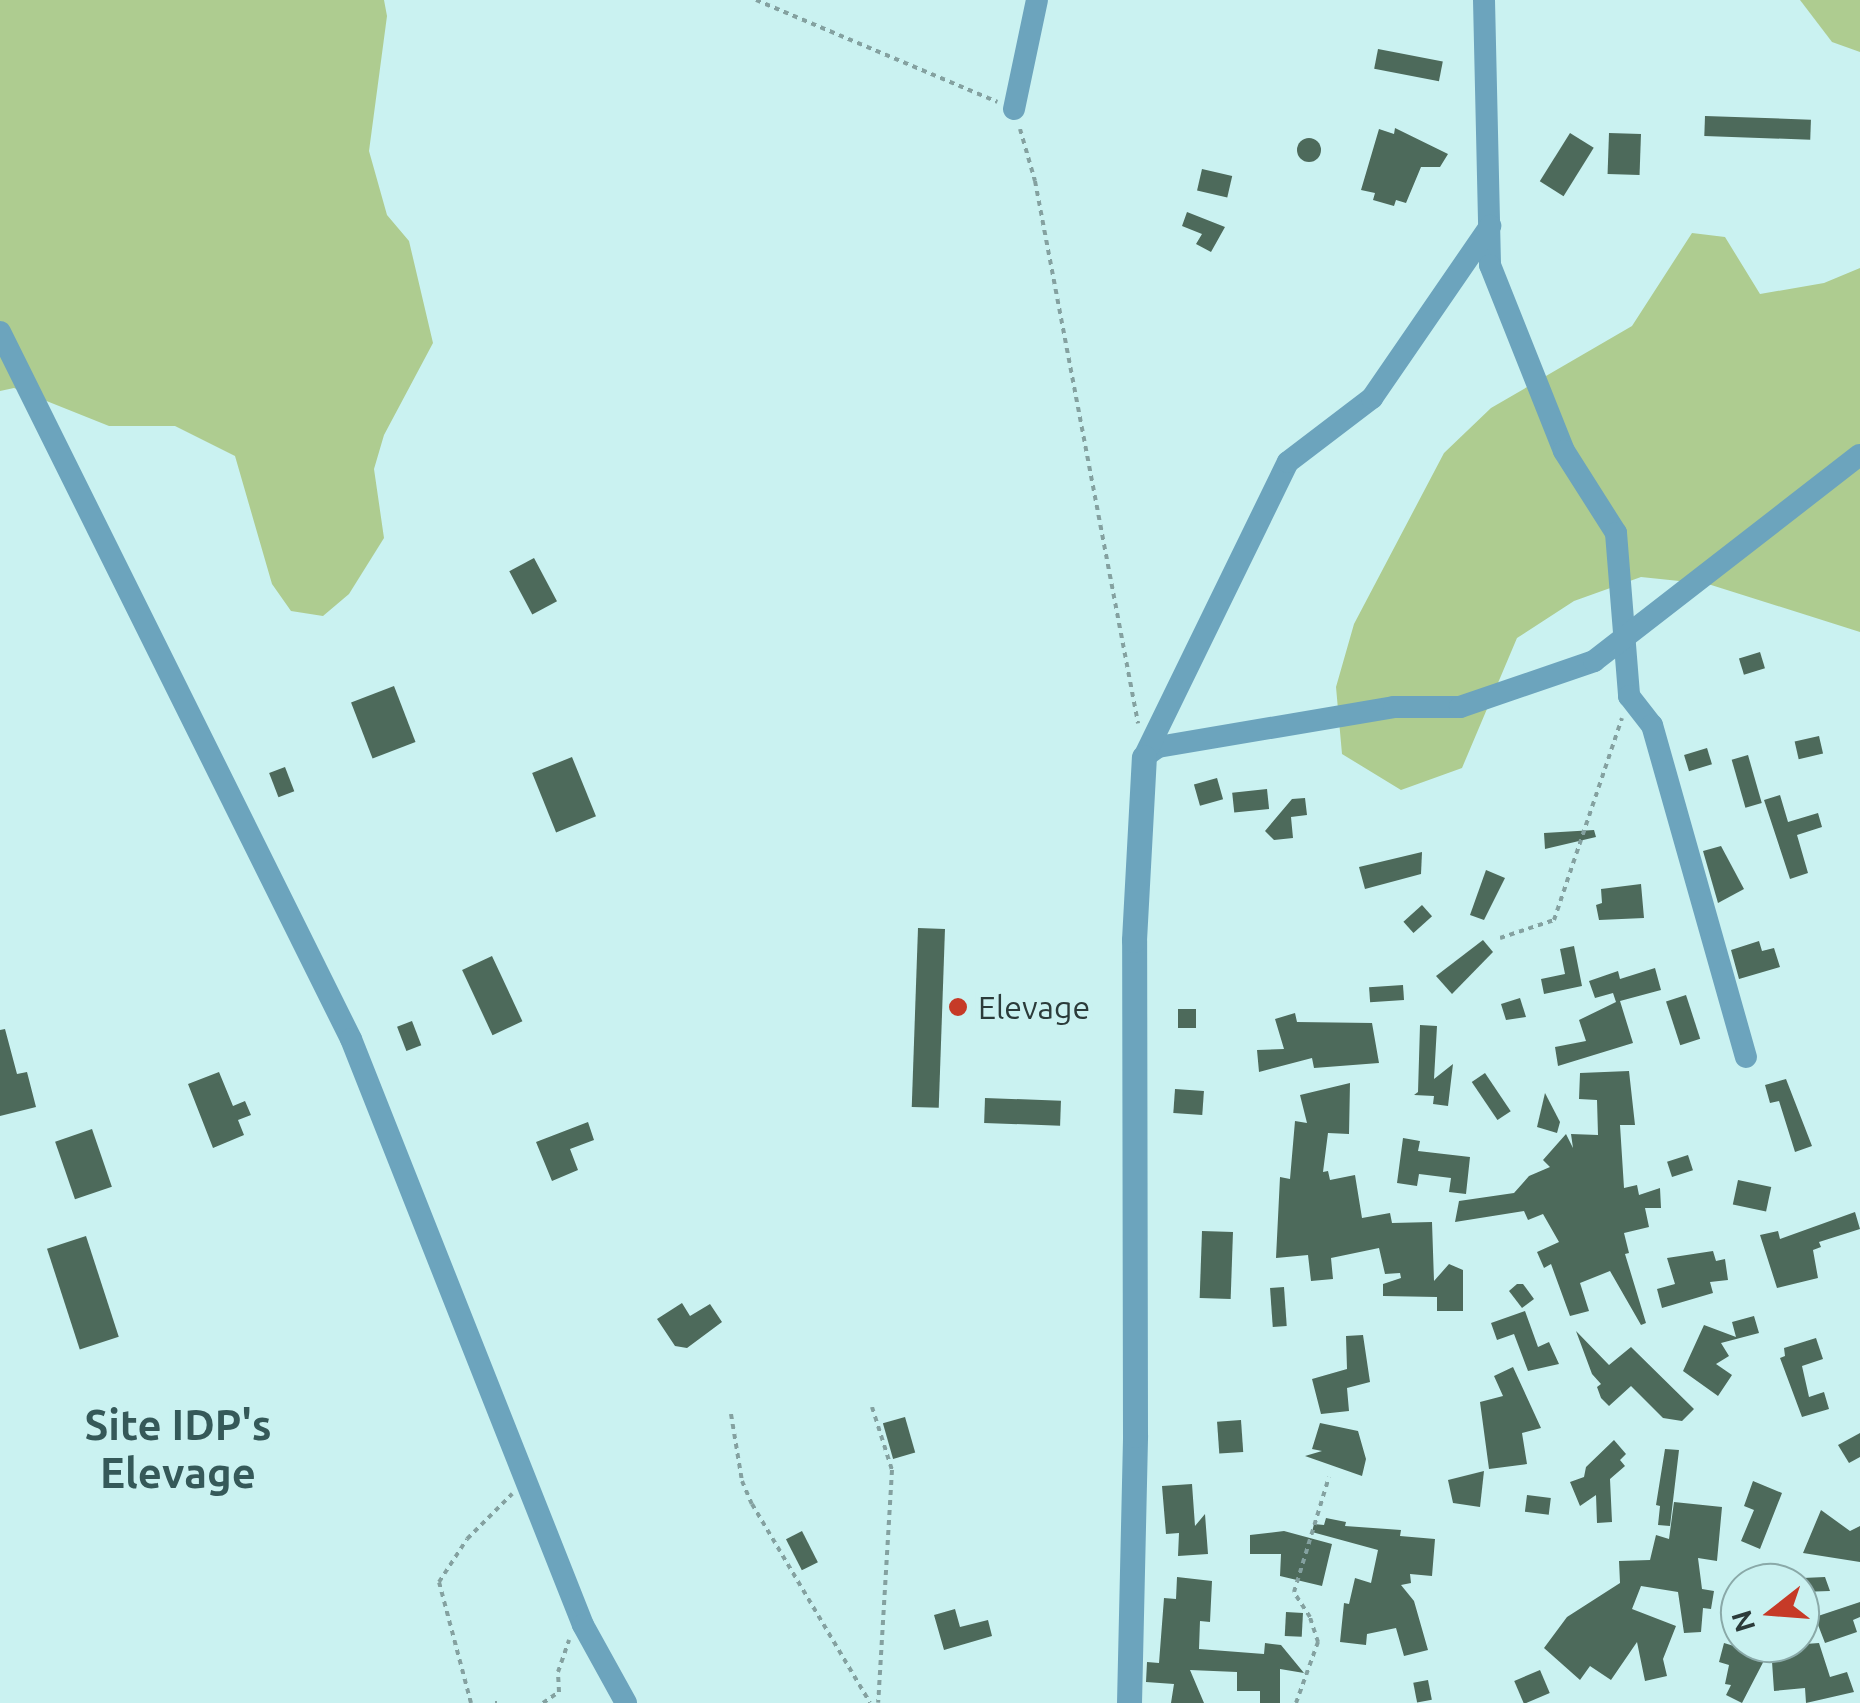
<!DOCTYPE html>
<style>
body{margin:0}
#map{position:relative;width:1860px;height:1703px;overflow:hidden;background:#caf2f1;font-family:Ubuntu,sans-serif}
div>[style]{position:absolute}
.green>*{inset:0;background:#aecc90}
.building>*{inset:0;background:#4d6a5b;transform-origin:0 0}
.round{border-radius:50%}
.path>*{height:4px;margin-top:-2px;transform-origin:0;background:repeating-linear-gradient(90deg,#84a1a0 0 5px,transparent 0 10px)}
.minor>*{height:22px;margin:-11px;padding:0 11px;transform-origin:11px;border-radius:11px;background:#6ca4bd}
.tertiary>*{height:25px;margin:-12.5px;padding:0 12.5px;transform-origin:12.5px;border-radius:12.5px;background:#6ca4bd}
.dots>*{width:28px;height:28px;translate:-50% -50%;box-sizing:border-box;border:5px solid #caf2f1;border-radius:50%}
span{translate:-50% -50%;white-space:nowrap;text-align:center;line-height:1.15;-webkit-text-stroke:10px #caf2f1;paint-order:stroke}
.poi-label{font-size:32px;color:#2b3b3a}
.left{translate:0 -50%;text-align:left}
.district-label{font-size:42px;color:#355959;font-weight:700}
.north{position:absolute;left:1720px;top:1563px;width:100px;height:100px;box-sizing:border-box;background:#caf2f1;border:2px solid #8aa9a8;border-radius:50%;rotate:253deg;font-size:28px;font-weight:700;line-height:40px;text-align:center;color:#2b3b3a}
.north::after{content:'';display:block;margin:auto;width:35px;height:45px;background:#c63a27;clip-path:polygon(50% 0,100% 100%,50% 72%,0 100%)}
</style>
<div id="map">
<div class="green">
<div style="clip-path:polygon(0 0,384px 0,387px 16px,369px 151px,387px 215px,409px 241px,433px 343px,384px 435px,374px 469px,384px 538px,349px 594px,323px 616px,291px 611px,272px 584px,235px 456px,175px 426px,109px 426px,14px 388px,0 391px)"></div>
<div style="clip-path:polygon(1800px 0,1860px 0,1860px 52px,1832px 42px)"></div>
<div style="clip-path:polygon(1692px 233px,1725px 237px,1760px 294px,1824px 283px,1860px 268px,1860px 632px,1708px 584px,1641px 577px,1574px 601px,1517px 638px,1462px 768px,1401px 790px,1342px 754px,1336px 687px,1354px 624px,1444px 453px,1491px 408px,1632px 326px)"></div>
</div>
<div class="building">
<div style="left:1378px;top:49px;width:66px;height:20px;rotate:11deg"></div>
<div style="left:1705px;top:116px;width:106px;height:20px;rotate:2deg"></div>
<div style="clip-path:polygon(1395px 128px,1448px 154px,1440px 167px,1421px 167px,1406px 203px,1396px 200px,1394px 206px,1373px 200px,1375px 193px,1361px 190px,1379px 129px,1394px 134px)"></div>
<div style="left:1570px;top:133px;width:28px;height:57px;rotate:32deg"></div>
<div style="left:1609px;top:133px;width:32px;height:41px;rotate:2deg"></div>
<div class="round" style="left:1297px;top:138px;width:24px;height:24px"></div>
<div style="left:1202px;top:169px;width:31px;height:22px;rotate:13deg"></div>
<div style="clip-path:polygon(1187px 212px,1225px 227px,1211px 252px,1196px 244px,1202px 234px,1182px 226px)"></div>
<div style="left:534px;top:558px;width:49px;height:28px;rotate:62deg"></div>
<div style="left:1760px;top:652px;width:17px;height:22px;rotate:73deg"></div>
<div style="left:394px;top:686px;width:60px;height:46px;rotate:69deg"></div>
<div style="left:1819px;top:736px;width:18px;height:25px;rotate:77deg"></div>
<div style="left:1707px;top:748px;width:17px;height:24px;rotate:73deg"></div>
<div style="left:1748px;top:755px;width:50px;height:17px;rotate:74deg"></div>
<div style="left:572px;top:757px;width:64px;height:43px;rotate:68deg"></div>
<div style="left:285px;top:767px;width:26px;height:17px;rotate:69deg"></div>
<div style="left:1217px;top:778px;width:22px;height:24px;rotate:74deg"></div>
<div style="left:1267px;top:789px;width:20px;height:35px;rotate:84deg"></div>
<div style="clip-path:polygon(1780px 795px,1788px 822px,1818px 813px,1822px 827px,1797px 835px,1808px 873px,1790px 879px,1764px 800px)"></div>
<div style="clip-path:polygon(1305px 798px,1307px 815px,1291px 817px,1293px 838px,1274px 840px,1265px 831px,1292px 799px)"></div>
<div style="clip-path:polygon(1594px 830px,1596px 837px,1545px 849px,1544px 833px)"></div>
<div style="clip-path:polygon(1721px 846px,1744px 889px,1718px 903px,1703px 851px)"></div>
<div style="clip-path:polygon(1422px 852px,1421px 874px,1365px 889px,1359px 867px)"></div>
<div style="clip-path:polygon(1486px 870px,1505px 878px,1484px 920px,1470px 915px)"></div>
<div style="clip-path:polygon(1641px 884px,1644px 918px,1599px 920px,1596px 905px,1602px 903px,1601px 889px)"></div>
<div style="left:1422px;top:905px;width:15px;height:25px;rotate:48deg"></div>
<div style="left:918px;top:928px;width:27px;height:179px;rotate:2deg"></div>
<div style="clip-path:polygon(1483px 940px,1493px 952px,1452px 994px,1436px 976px)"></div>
<div style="clip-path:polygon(1759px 941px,1762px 951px,1774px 948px,1780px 967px,1739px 979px,1731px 950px)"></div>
<div style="clip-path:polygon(1574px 946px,1582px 986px,1544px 994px,1541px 979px,1565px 974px,1560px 949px)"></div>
<div style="left:492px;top:956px;width:72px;height:33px;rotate:65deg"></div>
<div style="clip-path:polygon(1655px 968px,1661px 990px,1620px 1001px,1633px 1043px,1558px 1066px,1555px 1047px,1586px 1041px,1579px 1020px,1616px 1002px,1613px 993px,1595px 998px,1589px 981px,1618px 971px,1620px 979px)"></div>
<div style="left:1403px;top:985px;width:15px;height:34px;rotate:86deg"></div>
<div style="left:1686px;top:995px;width:46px;height:21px;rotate:72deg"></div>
<div style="clip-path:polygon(1520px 998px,1526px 1017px,1506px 1020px,1501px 1004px)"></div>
<div style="left:1196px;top:1009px;width:19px;height:18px;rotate:90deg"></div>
<div style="clip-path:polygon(1295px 1013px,1297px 1022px,1372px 1023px,1379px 1063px,1314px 1068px,1312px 1058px,1259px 1072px,1257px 1050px,1284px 1049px,1275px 1019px)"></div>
<div style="left:412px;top:1021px;width:26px;height:16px;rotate:69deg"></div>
<div style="clip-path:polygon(1420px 1025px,1437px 1026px,1434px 1079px,1453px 1064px,1448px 1106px,1433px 1104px,1434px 1096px,1414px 1095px,1418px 1092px)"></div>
<div style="clip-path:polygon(5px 1029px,17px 1074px,27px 1072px,36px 1107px,0 1116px,0 1030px)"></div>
<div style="clip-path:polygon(1629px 1071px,1635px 1125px,1620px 1125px,1624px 1188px,1637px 1185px,1639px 1195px,1660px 1188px,1661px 1208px,1645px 1208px,1649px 1227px,1624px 1233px,1629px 1253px,1625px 1254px,1646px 1323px,1641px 1325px,1610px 1271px,1580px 1283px,1589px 1311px,1570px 1316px,1551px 1264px,1544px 1268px,1537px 1252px,1559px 1242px,1543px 1214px,1528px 1220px,1524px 1211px,1455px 1222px,1459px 1201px,1514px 1193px,1529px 1176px,1550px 1167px,1543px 1160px,1566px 1134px,1573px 1148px,1571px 1134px,1598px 1135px,1597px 1100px,1579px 1099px,1580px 1073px)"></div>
<div style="clip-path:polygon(219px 1072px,233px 1106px,245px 1101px,251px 1115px,238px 1120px,244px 1135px,213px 1148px,188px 1084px)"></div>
<div style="left:1485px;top:1073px;width:46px;height:16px;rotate:56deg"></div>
<div style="clip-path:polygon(1786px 1079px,1812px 1146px,1795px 1152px,1779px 1101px,1770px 1103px,1765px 1085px)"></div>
<div style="clip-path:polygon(1350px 1083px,1349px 1134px,1328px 1133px,1323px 1172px,1328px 1171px,1330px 1180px,1355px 1175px,1362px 1218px,1390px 1213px,1392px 1223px,1432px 1222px,1434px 1281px,1449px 1264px,1463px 1270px,1463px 1311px,1437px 1311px,1437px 1297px,1383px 1296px,1383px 1284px,1401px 1278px,1400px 1273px,1385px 1274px,1379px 1248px,1331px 1258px,1333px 1279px,1311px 1281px,1308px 1255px,1276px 1258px,1280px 1177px,1290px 1179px,1295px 1121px,1307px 1123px,1300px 1095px)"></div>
<div style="left:1175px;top:1089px;width:29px;height:24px;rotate:4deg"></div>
<div style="clip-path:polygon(1545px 1093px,1560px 1122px,1557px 1133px,1537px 1127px)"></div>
<div style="left:985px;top:1098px;width:76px;height:25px;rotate:2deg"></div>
<div style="clip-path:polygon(588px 1122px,594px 1140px,570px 1149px,578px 1170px,552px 1181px,536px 1142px)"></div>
<div style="left:92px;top:1129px;width:61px;height:39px;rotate:71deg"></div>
<div style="clip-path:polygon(1403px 1138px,1420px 1141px,1418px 1151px,1470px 1157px,1466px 1194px,1449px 1192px,1451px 1178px,1419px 1174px,1417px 1186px,1397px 1183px)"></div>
<div style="left:1688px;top:1155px;width:16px;height:22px;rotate:72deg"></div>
<div style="left:1738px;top:1180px;width:34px;height:25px;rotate:12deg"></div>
<div style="clip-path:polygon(1855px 1212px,1860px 1229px,1819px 1242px,1821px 1247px,1813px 1250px,1818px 1278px,1777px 1288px,1760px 1235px,1778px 1231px,1780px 1239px)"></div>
<div style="left:1202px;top:1231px;width:31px;height:67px;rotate:2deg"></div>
<div style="left:86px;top:1236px;width:106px;height:41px;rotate:72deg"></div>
<div style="clip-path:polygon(1713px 1251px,1716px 1261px,1725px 1259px,1728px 1280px,1710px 1282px,1713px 1293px,1662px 1308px,1657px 1289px,1675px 1284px,1667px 1258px)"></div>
<div style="clip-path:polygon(1517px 1284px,1523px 1284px,1534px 1299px,1522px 1308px,1509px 1291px)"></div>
<div style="left:1284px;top:1287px;width:39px;height:14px;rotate:86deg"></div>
<div style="clip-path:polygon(682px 1303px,690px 1316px,710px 1304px,722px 1322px,687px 1348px,675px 1346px,657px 1319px)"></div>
<div style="clip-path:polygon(1525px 1311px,1538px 1347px,1549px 1342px,1559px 1364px,1528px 1371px,1514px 1334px,1497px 1340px,1491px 1323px)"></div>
<div style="clip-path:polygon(1754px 1316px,1759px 1333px,1721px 1343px,1729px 1356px,1716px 1364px,1732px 1375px,1718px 1396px,1683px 1371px,1704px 1325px,1736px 1337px,1732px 1322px)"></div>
<div style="clip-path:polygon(1576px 1331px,1609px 1365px,1631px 1347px,1694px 1409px,1682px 1421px,1663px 1418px,1631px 1386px,1609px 1406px,1601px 1398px,1597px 1387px,1601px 1384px,1592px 1374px)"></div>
<div style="clip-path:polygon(1363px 1335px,1370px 1382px,1347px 1388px,1349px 1411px,1321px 1414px,1312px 1379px,1347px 1369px,1346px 1336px)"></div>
<div style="clip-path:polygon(1816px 1338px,1823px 1359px,1802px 1366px,1809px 1397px,1824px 1392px,1829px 1409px,1802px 1417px,1780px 1358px,1785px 1356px,1784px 1348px)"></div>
<div style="clip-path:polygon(1513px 1367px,1541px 1428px,1522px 1433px,1527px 1464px,1489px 1469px,1480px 1402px,1503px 1396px,1494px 1376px)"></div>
<div style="left:905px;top:1417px;width:37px;height:23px;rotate:74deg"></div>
<div style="left:1241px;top:1420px;width:32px;height:24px;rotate:86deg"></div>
<div style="clip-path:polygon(1320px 1423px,1358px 1431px,1366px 1459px,1362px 1476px,1305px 1456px,1322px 1451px,1312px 1449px)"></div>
<div style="clip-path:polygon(1860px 1433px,1860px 1457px,1849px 1463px,1838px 1445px)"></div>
<div style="clip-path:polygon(1614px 1440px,1626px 1454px,1620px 1460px,1625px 1466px,1610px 1479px,1612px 1522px,1597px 1523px,1596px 1495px,1580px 1506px,1570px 1482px,1584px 1477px,1586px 1467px)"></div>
<div style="clip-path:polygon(1665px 1449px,1679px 1450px,1670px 1526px,1658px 1525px,1660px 1506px,1656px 1505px)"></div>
<div style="clip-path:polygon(1484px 1471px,1480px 1507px,1453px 1503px,1448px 1480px)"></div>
<div style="clip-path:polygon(1753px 1481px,1782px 1493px,1760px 1549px,1741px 1541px,1754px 1510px,1744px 1506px)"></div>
<div style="clip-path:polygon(1192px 1484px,1195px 1526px,1205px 1514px,1208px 1554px,1178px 1556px,1179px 1533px,1166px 1534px,1162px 1486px)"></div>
<div style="left:1527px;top:1495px;width:24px;height:17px;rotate:7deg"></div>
<div style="clip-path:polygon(1674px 1502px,1722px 1507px,1717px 1561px,1698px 1558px,1702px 1589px,1714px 1591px,1711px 1609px,1703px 1608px,1701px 1632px,1684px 1633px,1678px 1592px,1641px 1586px,1632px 1609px,1676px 1626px,1663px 1659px,1667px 1676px,1645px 1681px,1637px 1642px,1611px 1680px,1590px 1666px,1580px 1680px,1544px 1648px,1567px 1617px,1620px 1583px,1619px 1561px,1650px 1560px,1656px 1535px,1669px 1539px)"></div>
<div style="clip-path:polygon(1821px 1510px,1850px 1531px,1860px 1526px,1860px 1562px,1803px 1553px)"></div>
<div style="clip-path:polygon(1326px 1518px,1346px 1522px,1345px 1526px,1401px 1530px,1400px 1536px,1435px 1539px,1432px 1576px,1410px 1574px,1411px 1583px,1401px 1585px,1414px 1601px,1428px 1650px,1404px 1656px,1396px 1628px,1367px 1634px,1366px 1645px,1340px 1642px,1344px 1603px,1349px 1604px,1355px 1578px,1371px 1583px,1378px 1550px,1312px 1532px,1314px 1524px,1324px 1525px)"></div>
<div style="left:802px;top:1531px;width:35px;height:18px;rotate:63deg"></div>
<div style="clip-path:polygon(1284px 1531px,1332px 1544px,1322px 1586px,1280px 1576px,1281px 1554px,1250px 1554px,1250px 1535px)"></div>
<div style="clip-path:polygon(1177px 1577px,1212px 1581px,1210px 1622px,1200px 1621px,1199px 1649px,1264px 1654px,1265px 1643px,1281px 1645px,1304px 1673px,1280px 1669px,1280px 1703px,1260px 1703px,1260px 1691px,1237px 1691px,1237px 1672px,1190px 1670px,1204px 1703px,1171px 1703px,1174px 1684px,1146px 1682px,1147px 1662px,1159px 1663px,1164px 1598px,1176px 1599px)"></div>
<div style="clip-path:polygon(1825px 1577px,1830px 1591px,1800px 1592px,1800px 1583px,1781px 1583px,1781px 1579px)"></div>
<div style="clip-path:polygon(1860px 1602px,1860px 1617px,1853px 1620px,1857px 1632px,1825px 1643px,1815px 1617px)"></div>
<div style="clip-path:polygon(955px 1609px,960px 1627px,988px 1620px,992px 1636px,944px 1650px,934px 1615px)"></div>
<div style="left:1286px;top:1612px;width:17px;height:24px;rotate:3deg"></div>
<div style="clip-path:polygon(1734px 1641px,1777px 1646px,1819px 1643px,1830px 1677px,1847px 1672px,1854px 1692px,1806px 1703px,1805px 1688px,1774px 1691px,1771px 1647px,1742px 1703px,1726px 1695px,1731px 1685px,1725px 1684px,1729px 1665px,1719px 1662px,1724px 1643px,1734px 1646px)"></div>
<div style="left:1540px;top:1670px;width:25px;height:28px;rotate:67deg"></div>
<div style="left:1428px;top:1680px;width:20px;height:15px;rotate:79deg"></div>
</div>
<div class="path">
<div style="left:756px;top:0;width:262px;rotate:22.9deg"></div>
<div style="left:1020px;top:129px;width:54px;rotate:73.9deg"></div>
<div style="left:1035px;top:181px;width:552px;rotate:79.24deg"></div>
<div style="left:1500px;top:938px;width:57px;rotate:-18.4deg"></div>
<div style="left:1554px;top:920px;width:213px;rotate:-71.4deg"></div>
<div style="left:872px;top:1407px;width:66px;rotate:72.4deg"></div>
<div style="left:892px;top:1470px;width:233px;rotate:93.4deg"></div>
<div style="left:731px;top:1414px;width:68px;rotate:80.7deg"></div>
<div style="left:742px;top:1481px;width:25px;rotate:67deg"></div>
<div style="left:752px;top:1504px;width:231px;rotate:59.3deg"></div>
<div style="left:471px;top:1703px;width:125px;rotate:-104.8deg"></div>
<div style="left:439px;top:1582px;width:51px;rotate:-56.9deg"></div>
<div style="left:467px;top:1539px;width:64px;rotate:-45deg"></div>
<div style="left:495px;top:1703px;width:2px"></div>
<div style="left:543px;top:1703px;width:19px;rotate:-35deg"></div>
<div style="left:559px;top:1692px;width:20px;rotate:-93deg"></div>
<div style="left:558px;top:1672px;width:34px;rotate:-71deg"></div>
<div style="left:1296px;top:1703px;width:65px;rotate:-70.2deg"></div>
<div style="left:1318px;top:1642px;width:26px;rotate:-108deg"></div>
<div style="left:1310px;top:1617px;width:30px;rotate:-123deg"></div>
<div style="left:1294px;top:1592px;width:120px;rotate:-73.1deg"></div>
</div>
<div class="minor">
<div style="left:1484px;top:0;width:265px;rotate:88.7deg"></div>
<div style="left:1490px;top:265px;width:200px;rotate:68.3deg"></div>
<div style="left:1564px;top:451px;width:97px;rotate:57.6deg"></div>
<div style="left:1616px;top:533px;width:164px;rotate:85.4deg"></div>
<div style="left:1629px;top:696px;width:37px;rotate:52deg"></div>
<div style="left:1652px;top:725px;width:345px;rotate:74.2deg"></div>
<div style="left:1014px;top:109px;width:111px;rotate:-78.1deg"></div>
<div style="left:0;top:332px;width:789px;rotate:63.6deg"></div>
<div style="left:351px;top:1039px;width:630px;rotate:68.4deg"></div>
<div style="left:583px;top:1625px;width:89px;rotate:61.1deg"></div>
<div style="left:1144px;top:757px;width:17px;rotate:-36deg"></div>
<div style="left:1158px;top:747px;width:239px;rotate:-9.6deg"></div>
<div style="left:1394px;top:707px;width:66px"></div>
<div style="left:1460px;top:707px;width:142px;rotate:-18.9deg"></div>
<div style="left:1594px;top:661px;width:336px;rotate:-37.8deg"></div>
<div style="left:1144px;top:757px;width:328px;rotate:-64deg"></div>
<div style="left:1288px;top:462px;width:106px;rotate:-37.3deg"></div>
<div style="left:1372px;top:398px;width:209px;rotate:-55.5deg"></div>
</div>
<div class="tertiary">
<div style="left:1129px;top:1703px;width:268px;rotate:-88.7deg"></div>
<div style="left:1135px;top:1435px;width:495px;rotate:-90.1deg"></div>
<div style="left:1134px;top:940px;width:183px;rotate:-86.9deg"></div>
</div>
<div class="dots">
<div style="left:958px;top:1007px;background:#c63a27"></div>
</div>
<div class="poi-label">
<span class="left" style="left:978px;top:1007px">Elevage</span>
</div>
<div class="district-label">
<span style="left:178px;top:1449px">Site IDP's<br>Elevage</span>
</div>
<div class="north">N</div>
</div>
